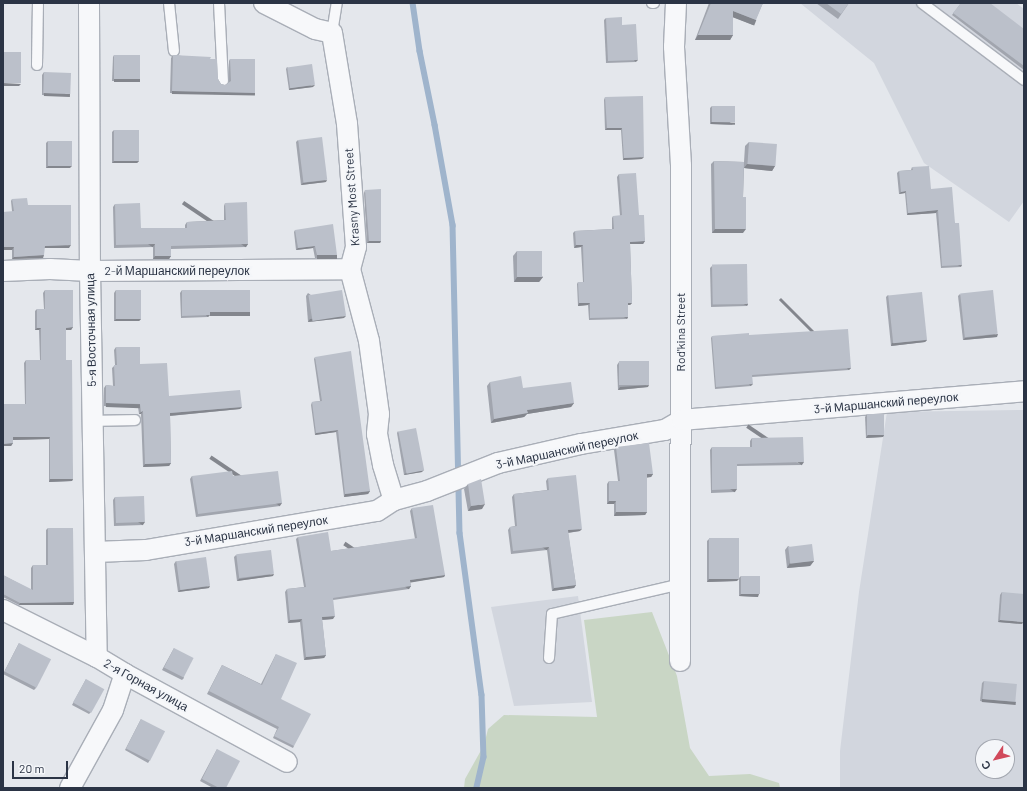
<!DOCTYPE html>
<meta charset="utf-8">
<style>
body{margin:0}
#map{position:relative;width:1027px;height:791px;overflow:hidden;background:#e4e7ec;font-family:Barlow,sans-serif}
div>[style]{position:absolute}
.built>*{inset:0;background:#d2d6de}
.green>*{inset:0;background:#c9d6c5}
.stream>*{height:5.5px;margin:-2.75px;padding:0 2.75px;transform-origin:2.75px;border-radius:2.75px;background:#9fb4cc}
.roads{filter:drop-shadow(1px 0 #a9aeb7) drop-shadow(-1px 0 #a9aeb7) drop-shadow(0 1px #a9aeb7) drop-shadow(0 -1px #a9aeb7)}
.lane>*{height:10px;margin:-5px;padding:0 5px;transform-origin:5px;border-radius:5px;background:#f7f8fa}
.street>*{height:20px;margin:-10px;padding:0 10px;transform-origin:10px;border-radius:10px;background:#f7f8fa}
.wall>*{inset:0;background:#a1a5ae}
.shaded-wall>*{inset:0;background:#83868d;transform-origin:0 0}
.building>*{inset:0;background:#bbc0ca;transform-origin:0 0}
span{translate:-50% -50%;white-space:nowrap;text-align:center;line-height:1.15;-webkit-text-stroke:4px #f4f6f9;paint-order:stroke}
.street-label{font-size:12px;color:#2b3445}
.frame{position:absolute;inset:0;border:4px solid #2b3445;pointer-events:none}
.north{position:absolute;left:975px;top:739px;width:40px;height:40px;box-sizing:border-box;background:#f4f6f9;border:1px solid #a4a8b1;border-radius:50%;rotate:235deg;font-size:11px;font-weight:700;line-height:16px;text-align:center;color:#2b3445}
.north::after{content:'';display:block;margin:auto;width:14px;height:18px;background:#d1495b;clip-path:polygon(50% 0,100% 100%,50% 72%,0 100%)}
.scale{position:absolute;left:12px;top:761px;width:56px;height:18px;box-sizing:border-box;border:2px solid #2b3445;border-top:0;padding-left:5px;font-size:12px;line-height:14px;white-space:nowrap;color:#2b3445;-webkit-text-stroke:3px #f4f6f9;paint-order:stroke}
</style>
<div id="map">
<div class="built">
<div style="clip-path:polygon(800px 3px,1016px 3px,1024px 9px,1024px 201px,1009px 222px,924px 163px,874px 63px)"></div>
<div style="clip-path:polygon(evenodd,1024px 410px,1024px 788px,840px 788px,840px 751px,859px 592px,887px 412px,1024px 410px,983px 747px,1007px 747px,1007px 771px,983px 771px,983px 747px)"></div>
<div style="clip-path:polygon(578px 596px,592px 702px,514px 706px,491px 607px)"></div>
</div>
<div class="green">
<div style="clip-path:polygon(652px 612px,677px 676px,690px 748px,709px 776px,750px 774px,779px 783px,780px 788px,464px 788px,465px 779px,484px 745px,488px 729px,504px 715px,597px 717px,584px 620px)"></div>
</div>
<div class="stream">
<div style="left:413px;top:3px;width:49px;rotate:81.7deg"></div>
<div style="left:420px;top:51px;width:76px;rotate:78.5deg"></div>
<div style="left:435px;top:125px;width:102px;rotate:79.8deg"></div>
<div style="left:453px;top:225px;width:308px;rotate:88.7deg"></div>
<div style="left:460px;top:533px;width:163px;rotate:82.3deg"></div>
<div style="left:482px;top:695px;width:62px;rotate:88.2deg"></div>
<div style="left:484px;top:757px;width:32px;rotate:103deg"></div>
</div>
<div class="roads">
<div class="lane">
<div style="left:169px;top:3px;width:48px;rotate:84.1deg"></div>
<div style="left:219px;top:3px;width:78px;rotate:87.1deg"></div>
<div style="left:652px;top:3px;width:2px"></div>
<div style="left:922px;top:3px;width:128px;rotate:37deg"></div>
<div style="left:332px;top:33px;width:30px;rotate:-81deg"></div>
<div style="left:37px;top:65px;width:62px;rotate:-89.1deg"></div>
<div style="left:92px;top:421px;width:43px;rotate:-1.3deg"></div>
<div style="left:549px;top:658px;width:44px;rotate:-86.1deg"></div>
<div style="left:552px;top:614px;width:132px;rotate:-13.1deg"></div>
</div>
<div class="street">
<div style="left:89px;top:3px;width:268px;rotate:89.8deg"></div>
<div style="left:90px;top:271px;width:386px;rotate:89deg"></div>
<div style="left:264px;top:3px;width:57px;rotate:27deg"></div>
<div style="left:315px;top:29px;width:17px;rotate:13deg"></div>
<div style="left:332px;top:33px;width:92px;rotate:80.6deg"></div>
<div style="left:347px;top:124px;width:123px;rotate:85.8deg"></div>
<div style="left:356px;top:247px;width:23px;rotate:105deg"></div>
<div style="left:350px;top:269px;width:74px;rotate:75.2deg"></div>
<div style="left:369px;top:341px;width:74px;rotate:82.2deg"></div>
<div style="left:379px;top:414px;width:20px;rotate:96deg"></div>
<div style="left:377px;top:434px;width:32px;rotate:79deg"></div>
<div style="left:383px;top:465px;width:37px;rotate:73deg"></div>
<div style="left:676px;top:3px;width:44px;rotate:92.6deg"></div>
<div style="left:674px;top:47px;width:119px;rotate:86.6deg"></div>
<div style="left:681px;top:166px;width:495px;rotate:90.1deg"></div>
<div style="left:3px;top:271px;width:47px;rotate:-2.4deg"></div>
<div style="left:50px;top:269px;width:40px;rotate:2.9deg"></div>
<div style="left:90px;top:271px;width:260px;rotate:-0.4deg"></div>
<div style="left:95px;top:552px;width:51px;rotate:-2.2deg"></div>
<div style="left:146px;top:550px;width:234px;rotate:-9.6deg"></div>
<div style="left:377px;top:511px;width:20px;rotate:-33deg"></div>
<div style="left:394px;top:500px;width:34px;rotate:-15deg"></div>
<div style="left:427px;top:491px;width:76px;rotate:-21.5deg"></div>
<div style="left:498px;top:463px;width:85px;rotate:-12.9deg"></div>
<div style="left:581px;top:444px;width:85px;rotate:-9.5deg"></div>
<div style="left:665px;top:430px;width:20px;rotate:-30deg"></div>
<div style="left:682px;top:420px;width:343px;rotate:-4.8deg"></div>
<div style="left:3px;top:610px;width:105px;rotate:26.6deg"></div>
<div style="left:97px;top:657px;width:33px;rotate:31deg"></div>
<div style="left:125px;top:674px;width:184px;rotate:28.5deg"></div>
<div style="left:70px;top:788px;width:89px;rotate:-61.1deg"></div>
<div style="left:113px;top:710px;width:38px;rotate:-72deg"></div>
</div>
</div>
<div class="wall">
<div style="clip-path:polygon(709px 3px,763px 3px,753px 25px,733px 17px,733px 35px,730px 40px,695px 40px)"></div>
<div style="clip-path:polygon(816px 3px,849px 3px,838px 19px)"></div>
<div style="clip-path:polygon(961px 3px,1024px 29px,1024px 70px,952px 15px)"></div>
<div style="clip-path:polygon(606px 18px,622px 25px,636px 62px,606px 63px,604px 20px)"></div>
<div style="clip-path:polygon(114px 55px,140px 79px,139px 81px,112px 81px,113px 57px)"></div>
<div style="clip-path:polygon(173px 55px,210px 59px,218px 79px,221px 84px,225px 85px,229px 82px,229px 61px,230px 59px,255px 93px,253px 95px,170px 93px,171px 58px)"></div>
<div style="clip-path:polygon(287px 67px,313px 87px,289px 90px,286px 69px)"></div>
<div style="clip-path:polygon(44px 72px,68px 96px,42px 95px,42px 75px)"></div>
<div style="clip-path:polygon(605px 97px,642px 159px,623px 160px,621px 130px,605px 130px,604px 100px)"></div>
<div style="clip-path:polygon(712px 106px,733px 125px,710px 124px,710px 108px)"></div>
<div style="clip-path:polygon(114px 130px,139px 161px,137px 163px,112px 163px,112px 132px)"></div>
<div style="clip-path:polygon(298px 140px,326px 182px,301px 185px,296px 142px)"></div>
<div style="clip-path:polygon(48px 141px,70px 168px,46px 168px,46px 143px)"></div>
<div style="clip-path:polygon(749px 142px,775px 166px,772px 171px,744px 168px,743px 197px,743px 233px,712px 233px,711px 164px,714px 161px,744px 162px,745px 146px)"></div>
<div style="clip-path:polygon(912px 167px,931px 189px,955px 223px,961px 267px,941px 268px,936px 213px,907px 215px,905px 193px,899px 194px,897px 173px,899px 171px,911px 170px)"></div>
<div style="clip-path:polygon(619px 174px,639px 215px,645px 241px,643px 244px,630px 244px,632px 303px,630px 305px,628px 305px,628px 317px,627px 319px,589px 320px,588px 305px,578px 306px,577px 284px,578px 282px,583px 282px,581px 247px,574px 248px,573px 233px,575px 231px,612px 229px,612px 218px,613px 216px,620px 216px,617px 177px)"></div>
<div style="clip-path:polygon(365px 190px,381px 241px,380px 243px,367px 243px,364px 193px)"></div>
<div style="clip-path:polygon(12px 199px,28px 205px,69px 248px,44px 248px,43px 258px,12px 259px,12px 211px,11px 201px)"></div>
<div style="clip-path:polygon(225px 203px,248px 244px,246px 247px,171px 249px,171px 256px,169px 259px,153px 259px,153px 247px,114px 248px,113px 207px,115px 204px,141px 228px,185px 228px,185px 225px,187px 222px,224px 220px,224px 206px)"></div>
<div style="clip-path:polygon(295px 230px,336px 258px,315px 258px,313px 248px,296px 250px,294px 232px)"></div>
<div style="clip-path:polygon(517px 251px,543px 277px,539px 282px,514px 282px,513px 256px)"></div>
<div style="clip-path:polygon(712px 266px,748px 304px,747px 306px,711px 307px,710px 268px)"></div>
<div style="clip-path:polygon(45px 290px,73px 327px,71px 330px,66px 330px,66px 360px,73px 479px,72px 481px,49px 482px,49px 439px,13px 440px,13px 443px,11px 446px,3px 446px,3px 404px,25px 404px,24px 363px,26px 360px,40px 360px,39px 330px,35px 330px,35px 311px,37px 309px,44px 309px,43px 293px)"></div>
<div style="clip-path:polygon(116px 290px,141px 319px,139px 321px,114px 321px,114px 293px)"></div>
<div style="clip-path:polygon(182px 290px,250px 312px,249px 315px,210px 315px,208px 317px,181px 318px,180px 293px)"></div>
<div style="clip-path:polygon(308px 293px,344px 318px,308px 322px,306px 296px)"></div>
<div style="clip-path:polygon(960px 294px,997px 337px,963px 340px,958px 296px)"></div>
<div style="clip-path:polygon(888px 295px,927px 340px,925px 342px,891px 346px,886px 297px)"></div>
<div style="clip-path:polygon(749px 335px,851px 368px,849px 370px,752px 377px,751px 386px,715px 389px,711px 338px,712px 336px)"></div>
<div style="clip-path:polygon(116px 347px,140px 364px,169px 396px,242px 407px,240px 409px,170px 416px,171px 463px,169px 466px,143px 467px,141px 414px,139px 414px,138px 407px,104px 406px,104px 388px,106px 385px,113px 386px,112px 368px,115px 365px,114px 350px)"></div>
<div style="clip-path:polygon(315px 357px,370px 491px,368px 494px,344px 497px,336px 432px,315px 435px,311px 405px,312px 402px,320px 401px,314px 359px)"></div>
<div style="clip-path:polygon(619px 362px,648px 387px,618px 390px,617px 365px)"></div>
<div style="clip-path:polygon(490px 382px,574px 403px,571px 407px,527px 414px,524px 417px,491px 423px,487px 386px)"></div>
<div style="clip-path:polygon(867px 414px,884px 435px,883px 437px,866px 438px,865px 417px)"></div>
<div style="clip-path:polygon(398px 431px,422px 472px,404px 475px,397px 433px)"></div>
<div style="clip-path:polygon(752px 438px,802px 465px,737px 466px,735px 492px,711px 493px,710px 450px,712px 447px,750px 447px,750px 441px)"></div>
<div style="clip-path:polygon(616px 447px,653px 474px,651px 477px,647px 477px,647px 512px,645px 515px,614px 516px,614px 504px,607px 504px,607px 484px,609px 481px,618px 481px,614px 450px)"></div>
<div style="clip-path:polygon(192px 476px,233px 476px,280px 506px,196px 517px,190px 479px)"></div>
<div style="clip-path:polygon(548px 478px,580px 531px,568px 533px,576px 585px,574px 588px,552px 591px,547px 550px,511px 554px,508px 530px,510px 527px,515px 526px,512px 497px,514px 494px,547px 490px,546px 481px)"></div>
<div style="clip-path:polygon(468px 484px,482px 509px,468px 511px,464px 489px)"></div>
<div style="clip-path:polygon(115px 497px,143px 525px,114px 526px,113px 500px)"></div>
<div style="clip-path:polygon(412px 508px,445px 575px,444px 577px,410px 582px,411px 586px,409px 589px,333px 600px,333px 619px,322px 620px,326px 655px,324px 658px,304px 660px,300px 622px,288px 623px,285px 592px,287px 589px,304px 587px,296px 539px,298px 537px,331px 551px,415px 539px,410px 511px)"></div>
<div style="clip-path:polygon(48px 528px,74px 602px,73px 605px,19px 605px,3px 597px,3px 575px,31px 590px,31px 568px,33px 565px,46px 565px,46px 530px)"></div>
<div style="clip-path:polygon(709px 539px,737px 581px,707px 582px,707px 541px)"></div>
<div style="clip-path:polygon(788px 546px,814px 561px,810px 566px,787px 568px,785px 550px)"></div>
<div style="clip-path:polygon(236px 555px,273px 576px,237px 581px,234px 557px)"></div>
<div style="clip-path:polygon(176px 561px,209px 588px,178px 592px,174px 564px)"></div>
<div style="clip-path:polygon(741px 576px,758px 597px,739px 596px,739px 578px)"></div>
<div style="clip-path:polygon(1002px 592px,1023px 622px,1022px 624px,998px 622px,1000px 595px)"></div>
<div style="clip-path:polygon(19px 643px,36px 688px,34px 690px,3px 674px)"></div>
<div style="clip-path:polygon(174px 648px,184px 678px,182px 680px,162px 670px)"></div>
<div style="clip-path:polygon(276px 654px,281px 699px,294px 746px,293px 748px,273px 738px,277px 729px,207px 694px,222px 665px,261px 684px)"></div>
<div style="clip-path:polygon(86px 679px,91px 712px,89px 714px,72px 705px)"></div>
<div style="clip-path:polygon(984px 681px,1016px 702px,1014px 704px,980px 701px,982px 683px)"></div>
<div style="clip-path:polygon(141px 719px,150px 760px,148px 763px,125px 750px)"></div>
<div style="clip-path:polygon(217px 749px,226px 788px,213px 788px,200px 781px)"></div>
</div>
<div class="shaded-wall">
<div style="left:733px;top:11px;width:25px;height:6px;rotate:21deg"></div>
<div style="clip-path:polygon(698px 35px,733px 35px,730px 40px,695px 40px)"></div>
<div style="left:638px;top:60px;width:3px;height:30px;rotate:135deg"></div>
<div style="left:114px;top:79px;width:26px;height:3px"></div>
<div style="clip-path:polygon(3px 83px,21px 84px,19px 86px,3px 86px)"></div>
<div style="clip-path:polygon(315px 85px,313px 87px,289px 90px,290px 88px)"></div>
<div style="left:172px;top:91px;width:83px;height:3px;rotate:1deg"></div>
<div style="left:44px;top:93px;width:26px;height:3px;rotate:2deg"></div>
<div style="left:711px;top:122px;width:24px;height:2px;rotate:2deg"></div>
<div style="clip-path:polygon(607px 128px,622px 128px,621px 130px,605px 130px)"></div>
<div style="clip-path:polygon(644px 157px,642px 159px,623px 160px,624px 158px)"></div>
<div style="clip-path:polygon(114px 161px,139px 161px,137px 163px,112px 163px)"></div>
<div style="clip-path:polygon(747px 164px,775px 166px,772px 171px,744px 168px)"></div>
<div style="clip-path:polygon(48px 166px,72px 166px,70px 168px,46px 168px)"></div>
<div style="clip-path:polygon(327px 180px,326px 182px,301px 185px,303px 183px)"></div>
<div style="clip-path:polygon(906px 191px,905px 193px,899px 194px,901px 192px)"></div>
<div style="clip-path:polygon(938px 210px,936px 213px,907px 215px,908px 213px)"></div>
<div style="clip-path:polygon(715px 229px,746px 229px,743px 233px,712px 233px)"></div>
<div style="clip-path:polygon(369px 241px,381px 241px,380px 243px,367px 243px)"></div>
<div style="clip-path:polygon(645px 241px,643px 244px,629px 244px,630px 242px)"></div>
<div style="left:155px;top:244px;width:4px;height:39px;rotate:124deg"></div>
<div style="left:248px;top:244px;width:4px;height:77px;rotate:124deg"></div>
<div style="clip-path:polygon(71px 245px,69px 248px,43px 248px,45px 246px)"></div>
<div style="clip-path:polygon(576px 245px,583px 245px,581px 247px,574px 248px)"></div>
<div style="clip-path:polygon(315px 246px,313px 248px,296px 250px,298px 248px)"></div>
<div style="clip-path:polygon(3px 247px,14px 247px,12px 250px,3px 250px)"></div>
<div style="clip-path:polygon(44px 255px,43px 258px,12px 259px,14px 257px)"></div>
<div style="left:317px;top:255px;width:20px;height:4px"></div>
<div style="clip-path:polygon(155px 256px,171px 256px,169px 259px,153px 259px)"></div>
<div style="left:962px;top:265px;width:2px;height:20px;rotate:117deg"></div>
<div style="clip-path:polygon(517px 277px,543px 277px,539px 282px,514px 282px)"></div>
<div style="clip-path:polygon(579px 303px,590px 303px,588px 305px,578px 306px)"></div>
<div style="clip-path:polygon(628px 303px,632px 303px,630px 305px,626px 305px)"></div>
<div style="left:748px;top:304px;width:2px;height:35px;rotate:117deg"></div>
<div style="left:210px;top:312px;width:40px;height:4px"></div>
<div style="left:210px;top:315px;width:3px;height:28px;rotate:135deg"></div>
<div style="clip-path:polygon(346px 316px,344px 318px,308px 322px,310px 319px)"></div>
<div style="left:628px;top:317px;width:2px;height:38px;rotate:117deg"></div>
<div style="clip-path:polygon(116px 319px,141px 319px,139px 321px,114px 321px)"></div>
<div style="clip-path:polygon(73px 327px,71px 330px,64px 330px,66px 328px)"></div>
<div style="clip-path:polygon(37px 328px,41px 328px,39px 330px,35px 330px)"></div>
<div style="clip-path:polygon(998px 334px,997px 337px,963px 340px,965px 338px)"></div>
<div style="clip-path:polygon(927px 340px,925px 342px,891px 346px,892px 343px)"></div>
<div style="left:851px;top:368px;width:3px;height:99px;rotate:135deg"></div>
<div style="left:753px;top:384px;width:3px;height:37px;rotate:135deg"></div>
<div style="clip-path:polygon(649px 385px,648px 387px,618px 390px,620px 387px)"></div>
<div style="left:106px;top:403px;width:34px;height:4px;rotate:2deg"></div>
<div style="clip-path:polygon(574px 403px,571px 407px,527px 414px,524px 417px,491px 423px,494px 419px,527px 410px)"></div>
<div style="clip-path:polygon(242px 407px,240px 409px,168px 416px,170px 413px)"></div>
<div style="clip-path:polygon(143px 411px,141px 414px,139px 414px,141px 412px)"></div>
<div style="clip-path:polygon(338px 430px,336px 432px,315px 435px,316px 433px)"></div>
<div style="clip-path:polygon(868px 435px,884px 435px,883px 437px,866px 438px)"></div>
<div style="clip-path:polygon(13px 437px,50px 437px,49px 439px,11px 440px)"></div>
<div style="clip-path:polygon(13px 443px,11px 446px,3px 446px,3px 444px)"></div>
<div style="left:804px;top:462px;width:4px;height:67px;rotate:124deg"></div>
<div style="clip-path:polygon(171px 463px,169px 466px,143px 467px,145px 464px)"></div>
<div style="clip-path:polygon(424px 470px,422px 472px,404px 475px,406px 473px)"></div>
<div style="clip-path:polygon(647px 474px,653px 474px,651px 477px,645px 478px)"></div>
<div style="clip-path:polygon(50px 479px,73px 479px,72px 481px,49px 482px)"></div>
<div style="left:737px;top:489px;width:4px;height:25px;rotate:124deg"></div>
<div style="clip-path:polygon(370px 491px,368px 494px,344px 497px,345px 494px)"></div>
<div style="clip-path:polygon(609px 501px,616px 501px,614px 504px,607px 504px)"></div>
<div style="left:282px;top:503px;width:4px;height:85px;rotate:124deg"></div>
<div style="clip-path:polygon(485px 504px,482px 509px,468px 511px,471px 506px)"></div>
<div style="clip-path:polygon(616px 512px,647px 512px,645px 515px,614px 516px)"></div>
<div style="left:145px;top:522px;width:4px;height:29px;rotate:124deg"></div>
<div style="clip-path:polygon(582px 529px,580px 531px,566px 533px,568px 530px)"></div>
<div style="left:549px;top:547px;width:4px;height:36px;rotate:124deg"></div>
<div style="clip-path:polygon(814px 561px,810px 566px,787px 568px,790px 563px)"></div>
<div style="clip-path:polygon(274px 574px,273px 576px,237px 581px,239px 579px)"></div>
<div style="clip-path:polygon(445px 575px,444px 577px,408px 583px,410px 580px)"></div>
<div style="clip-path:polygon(709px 579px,739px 579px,737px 581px,707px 582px)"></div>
<div style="clip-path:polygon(576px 585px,574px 588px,552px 591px,554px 588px)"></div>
<div style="clip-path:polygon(210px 586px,209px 588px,178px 592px,180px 590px)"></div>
<div style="left:411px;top:586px;width:4px;height:79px;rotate:124deg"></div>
<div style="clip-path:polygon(741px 594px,759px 594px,758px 597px,739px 596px)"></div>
<div style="clip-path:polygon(74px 602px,73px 605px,19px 605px,20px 603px)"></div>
<div style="clip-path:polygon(335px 616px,333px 619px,320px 620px,322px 617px)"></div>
<div style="clip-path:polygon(302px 619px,300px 622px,288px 623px,290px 620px)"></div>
<div style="clip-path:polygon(1000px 620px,1023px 622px,1022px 624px,998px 622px)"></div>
<div style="clip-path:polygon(326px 655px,324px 658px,304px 660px,306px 657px)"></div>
<div style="left:982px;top:699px;width:34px;height:3px;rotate:5deg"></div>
</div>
<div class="building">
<div style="clip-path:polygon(711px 3px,763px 3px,756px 20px,733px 11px,733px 35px,698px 35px)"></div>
<div style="clip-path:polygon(826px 3px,849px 3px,841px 14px)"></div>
<div style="clip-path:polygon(961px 3px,990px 3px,1024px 29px,1024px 66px,953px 13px)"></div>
<div style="clip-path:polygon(622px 17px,622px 25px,636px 24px,638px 60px,608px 61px,606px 18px)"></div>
<div style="left:3px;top:52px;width:18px;height:31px"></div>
<div style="left:114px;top:55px;width:26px;height:24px"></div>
<div style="clip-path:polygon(173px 55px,211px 57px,210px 59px,217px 59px,218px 79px,221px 84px,225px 85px,231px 81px,230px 59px,255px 59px,255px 93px,172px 91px)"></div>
<div style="left:312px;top:64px;width:21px;height:25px;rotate:82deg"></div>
<div style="left:44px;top:72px;width:27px;height:21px;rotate:2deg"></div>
<div style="clip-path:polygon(643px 96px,644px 157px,624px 158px,622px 128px,607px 128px,605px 97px)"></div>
<div style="left:712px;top:106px;width:23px;height:16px"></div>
<div style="left:114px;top:130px;width:25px;height:31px"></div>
<div style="left:322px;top:137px;width:43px;height:24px;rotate:83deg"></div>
<div style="left:48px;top:141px;width:24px;height:25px"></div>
<div style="left:749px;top:142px;width:28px;height:22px;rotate:4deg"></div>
<div style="clip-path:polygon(714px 161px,744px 162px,743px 197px,746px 197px,746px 229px,715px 229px)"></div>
<div style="clip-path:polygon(929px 166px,931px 189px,952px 187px,955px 223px,959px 223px,962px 265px,942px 266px,938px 210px,908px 213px,906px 191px,901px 192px,899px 171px,913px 170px,912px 167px)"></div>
<div style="clip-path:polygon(636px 173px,639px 215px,644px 215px,645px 241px,630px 242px,632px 303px,628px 303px,628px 317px,590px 318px,590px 303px,579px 303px,578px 282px,584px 282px,583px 245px,576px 245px,575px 231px,614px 229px,613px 216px,622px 215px,619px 174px)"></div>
<div style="clip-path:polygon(381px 189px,381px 241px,369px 241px,365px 190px)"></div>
<div style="clip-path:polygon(27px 198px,28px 205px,71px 205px,71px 245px,45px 246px,44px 255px,14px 257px,14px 247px,3px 247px,3px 212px,14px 211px,12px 199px)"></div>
<div style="clip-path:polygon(247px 202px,248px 244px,171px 246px,171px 256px,155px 256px,155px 244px,116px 245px,115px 204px,140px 203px,141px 228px,187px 228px,187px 222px,226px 220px,225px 203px)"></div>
<div style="clip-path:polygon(333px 224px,337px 255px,317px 255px,315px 246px,298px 248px,295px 230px)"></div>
<div style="left:517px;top:251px;width:25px;height:26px"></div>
<div style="left:747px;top:264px;width:40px;height:35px;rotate:89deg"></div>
<div style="clip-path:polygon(45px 290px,73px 290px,73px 327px,66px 328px,66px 360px,72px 360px,73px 479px,50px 479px,50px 437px,13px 437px,13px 443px,3px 444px,3px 404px,26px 404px,26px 360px,41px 360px,41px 328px,37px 328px,37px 309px,45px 309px)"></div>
<div style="left:116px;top:290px;width:25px;height:29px"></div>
<div style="clip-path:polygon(182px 290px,250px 290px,250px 312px,210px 312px,210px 315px,182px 316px)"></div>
<div style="left:342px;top:290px;width:26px;height:34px;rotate:81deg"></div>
<div style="left:993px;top:290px;width:44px;height:33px;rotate:84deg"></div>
<div style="left:922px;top:292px;width:48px;height:34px;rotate:84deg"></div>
<div style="clip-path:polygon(848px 329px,851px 368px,752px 375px,753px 384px,716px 387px,712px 336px,749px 333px,749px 335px)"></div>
<div style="clip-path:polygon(116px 347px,140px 347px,140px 364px,167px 363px,169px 396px,240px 390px,242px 407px,170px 413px,171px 463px,145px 464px,143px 411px,141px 412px,140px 404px,106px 403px,106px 385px,115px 386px,114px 365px,117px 365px)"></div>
<div style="clip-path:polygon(351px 351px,370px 491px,345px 494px,338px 430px,316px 433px,312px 402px,322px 401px,315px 357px)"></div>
<div style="left:649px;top:361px;width:24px;height:30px;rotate:90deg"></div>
<div style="clip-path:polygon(521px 376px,523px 388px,571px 382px,574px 403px,527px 410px,528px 413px,494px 419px,490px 382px)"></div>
<div style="left:867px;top:414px;width:17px;height:21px"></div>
<div style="left:416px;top:428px;width:43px;height:18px;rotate:79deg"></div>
<div style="clip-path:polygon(803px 437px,804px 462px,737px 464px,737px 489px,712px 490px,712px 447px,752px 447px,752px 438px)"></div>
<div style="clip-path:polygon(649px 443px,653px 474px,647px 474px,647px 512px,616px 512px,616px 501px,609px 501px,609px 481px,620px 481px,616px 447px)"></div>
<div style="clip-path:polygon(232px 471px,233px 476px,278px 471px,282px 503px,198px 514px,192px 476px)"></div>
<div style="clip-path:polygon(576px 475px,582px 529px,568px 530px,576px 585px,554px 588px,549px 547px,513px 551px,510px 527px,517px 526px,514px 494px,549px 490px,548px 478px)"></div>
<div style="clip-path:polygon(481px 479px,485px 504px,471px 506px,468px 484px)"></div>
<div style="left:144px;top:496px;width:26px;height:29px;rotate:88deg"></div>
<div style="clip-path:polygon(433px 505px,445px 575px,410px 580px,411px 586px,333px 598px,335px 616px,322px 617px,326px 655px,306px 657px,302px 619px,290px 620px,287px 589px,306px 587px,298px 537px,328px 532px,331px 551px,417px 538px,412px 508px)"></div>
<div style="clip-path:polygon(48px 528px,73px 528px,74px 602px,20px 603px,3px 594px,3px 575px,33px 590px,33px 565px,48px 565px)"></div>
<div style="left:739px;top:538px;width:41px;height:30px;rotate:90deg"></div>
<div style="left:812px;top:544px;width:17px;height:24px;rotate:83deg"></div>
<div style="left:271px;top:550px;width:24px;height:35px;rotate:83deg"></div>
<div style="left:206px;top:557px;width:29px;height:30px;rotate:82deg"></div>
<div style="left:741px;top:576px;width:19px;height:18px"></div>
<div style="clip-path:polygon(1002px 592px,1024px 594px,1024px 612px,1023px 622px,1000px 620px)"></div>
<div style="left:19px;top:643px;width:36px;height:32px;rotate:27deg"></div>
<div style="left:174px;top:648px;width:22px;height:22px;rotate:27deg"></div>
<div style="clip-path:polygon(276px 654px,297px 663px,281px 699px,311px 714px,294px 746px,274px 736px,279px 727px,209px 691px,222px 665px,262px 685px)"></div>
<div style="left:86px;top:679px;width:21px;height:27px;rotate:29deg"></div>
<div style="left:984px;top:681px;width:33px;height:18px;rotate:5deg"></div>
<div style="left:141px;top:719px;width:27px;height:33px;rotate:27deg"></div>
<div style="clip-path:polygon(217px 749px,240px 761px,226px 788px,219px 788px,202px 779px)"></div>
</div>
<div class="street-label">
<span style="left:352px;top:197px;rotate:-94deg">Krasny Most Street</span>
<span style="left:177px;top:271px">2-й Маршанский переулок</span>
<span style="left:91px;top:330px;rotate:-91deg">5-я Восточная улица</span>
<span style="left:681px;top:332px;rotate:-90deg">Rod'kina Street</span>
<span style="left:886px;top:403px;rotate:-5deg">3-й Маршанский переулок</span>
<span style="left:567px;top:450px;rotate:-12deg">3-й Маршанский переулок</span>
<span style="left:256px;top:531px;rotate:-9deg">3-й Маршанский переулок</span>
<span style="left:146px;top:685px;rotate:29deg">2-я Горная улица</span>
</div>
<div class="frame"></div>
<div class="north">С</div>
<div class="scale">20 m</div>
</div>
